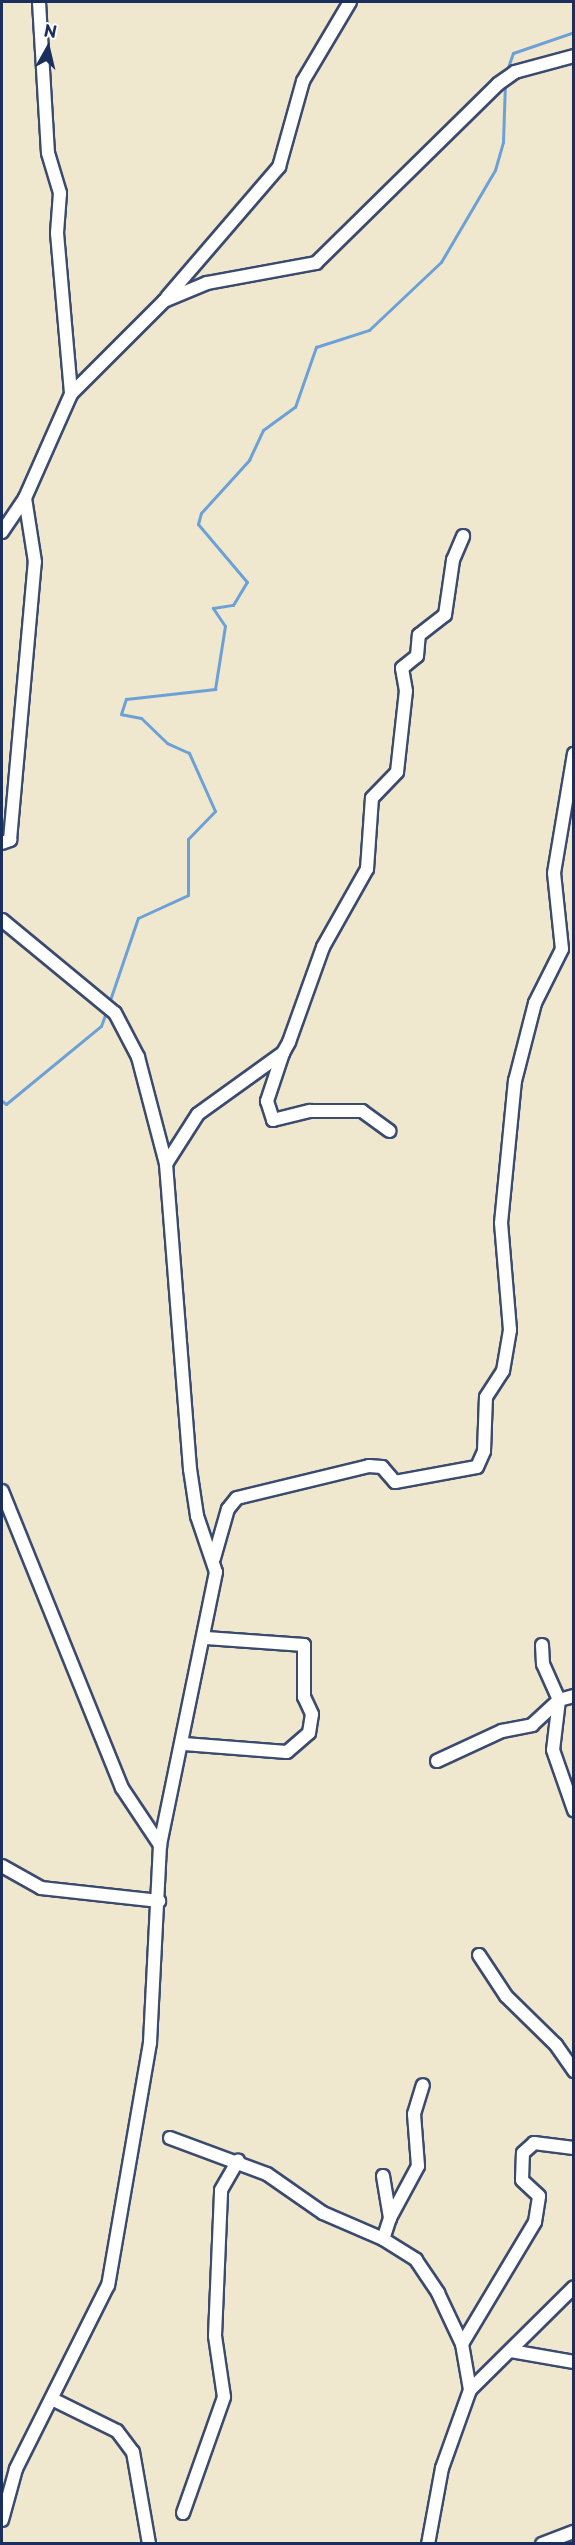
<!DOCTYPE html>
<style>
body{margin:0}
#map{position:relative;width:575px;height:2545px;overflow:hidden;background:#f0e8ce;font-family:"Playpen Sans",sans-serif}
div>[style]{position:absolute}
.stream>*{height:3px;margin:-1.5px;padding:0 1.5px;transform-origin:1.5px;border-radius:1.5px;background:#6ca1d8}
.roads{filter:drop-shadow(2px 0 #3b4b6f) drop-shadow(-2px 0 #3b4b6f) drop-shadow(0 2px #3b4b6f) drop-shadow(0 -2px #3b4b6f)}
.minor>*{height:12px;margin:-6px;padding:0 6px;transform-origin:6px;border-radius:6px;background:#fff}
span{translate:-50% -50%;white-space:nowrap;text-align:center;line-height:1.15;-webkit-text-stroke:5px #fdfcf7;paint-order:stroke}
.frame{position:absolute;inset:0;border:3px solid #1b2f5e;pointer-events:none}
.north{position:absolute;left:18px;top:18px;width:60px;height:60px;-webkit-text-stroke:4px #fdfcf7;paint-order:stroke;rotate:8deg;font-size:16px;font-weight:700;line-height:24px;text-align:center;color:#1b2f5e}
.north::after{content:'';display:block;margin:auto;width:21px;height:27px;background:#1b2f5e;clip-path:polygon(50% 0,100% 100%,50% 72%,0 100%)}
</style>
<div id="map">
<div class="stream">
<div style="left:506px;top:73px;width:21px;rotate:-71deg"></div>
<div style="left:513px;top:53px;width:65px;rotate:-19deg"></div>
<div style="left:109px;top:1003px;width:90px;rotate:-71.2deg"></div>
<div style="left:138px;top:918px;width:55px;rotate:-24.7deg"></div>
<div style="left:188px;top:895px;width:56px;rotate:-90deg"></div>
<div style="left:188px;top:839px;width:39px;rotate:-46deg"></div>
<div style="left:215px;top:811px;width:64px;rotate:-114.1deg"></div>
<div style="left:189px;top:753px;width:24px;rotate:-156deg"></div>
<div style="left:167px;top:743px;width:36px;rotate:-136deg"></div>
<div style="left:141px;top:718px;width:20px;rotate:-169deg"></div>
<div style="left:121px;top:714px;width:16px;rotate:-72deg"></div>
<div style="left:126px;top:699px;width:90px;rotate:-6.4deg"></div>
<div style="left:215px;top:689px;width:64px;rotate:-81deg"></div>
<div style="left:225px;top:626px;width:22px;rotate:-124deg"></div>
<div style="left:213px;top:608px;width:20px;rotate:-9deg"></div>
<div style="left:233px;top:605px;width:27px;rotate:-59deg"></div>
<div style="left:247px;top:582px;width:76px;rotate:-130.2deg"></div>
<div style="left:198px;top:524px;width:11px;rotate:-75deg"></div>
<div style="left:201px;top:513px;width:72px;rotate:-47.8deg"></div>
<div style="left:249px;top:460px;width:33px;rotate:-65deg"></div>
<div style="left:263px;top:430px;width:39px;rotate:-36deg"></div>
<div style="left:295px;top:407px;width:64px;rotate:-70.7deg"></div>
<div style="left:316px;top:347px;width:56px;rotate:-17.8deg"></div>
<div style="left:369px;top:330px;width:99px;rotate:-43.4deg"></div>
<div style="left:441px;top:262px;width:107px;rotate:-59.6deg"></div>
<div style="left:495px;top:170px;width:29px;rotate:-74deg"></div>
<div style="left:503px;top:142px;width:60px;rotate:-88.1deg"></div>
<div style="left:2px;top:1101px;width:5px;rotate:37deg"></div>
<div style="left:6px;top:1104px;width:123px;rotate:-39.4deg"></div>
<div style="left:101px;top:1026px;width:15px;rotate:-70deg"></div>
</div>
<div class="roads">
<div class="minor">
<div style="left:39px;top:2px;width:151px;rotate:86.6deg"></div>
<div style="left:48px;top:153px;width:42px;rotate:73.3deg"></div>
<div style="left:60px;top:193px;width:40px;rotate:94.3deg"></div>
<div style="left:57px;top:233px;width:162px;rotate:85deg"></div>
<div style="left:167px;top:297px;width:172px;rotate:-49.3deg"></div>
<div style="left:279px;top:167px;width:89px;rotate:-74.4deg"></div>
<div style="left:303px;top:81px;width:92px;rotate:-59.3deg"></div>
<div style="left:2px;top:532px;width:41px;rotate:-55.9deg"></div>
<div style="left:25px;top:498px;width:114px;rotate:-66.1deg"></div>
<div style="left:71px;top:394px;width:132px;rotate:-45deg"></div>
<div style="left:164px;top:301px;width:47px;rotate:-22.7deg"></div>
<div style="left:207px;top:283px;width:111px;rotate:-10.4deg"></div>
<div style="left:316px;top:263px;width:255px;rotate:-44.5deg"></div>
<div style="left:498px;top:84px;width:21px;rotate:-35deg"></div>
<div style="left:515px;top:72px;width:61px;rotate:-15.2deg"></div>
<div style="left:2px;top:843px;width:9px;rotate:-21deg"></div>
<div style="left:10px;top:840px;width:279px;rotate:-84.9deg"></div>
<div style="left:35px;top:562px;width:65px;rotate:-98.9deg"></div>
<div style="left:2px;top:920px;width:146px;rotate:39.5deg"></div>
<div style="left:115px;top:1013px;width:50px;rotate:62.4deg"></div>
<div style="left:138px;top:1057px;width:111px;rotate:75.3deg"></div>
<div style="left:166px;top:1164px;width:306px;rotate:85.5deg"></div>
<div style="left:190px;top:1469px;width:48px;rotate:81.5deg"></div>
<div style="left:197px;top:1516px;width:59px;rotate:71.3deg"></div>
<div style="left:216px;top:1572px;width:279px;rotate:101.6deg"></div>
<div style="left:160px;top:1845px;width:198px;rotate:92.9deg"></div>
<div style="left:150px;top:2043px;width:246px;rotate:99.8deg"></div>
<div style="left:108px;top:2285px;width:206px;rotate:116.6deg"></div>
<div style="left:16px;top:2469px;width:53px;rotate:105.4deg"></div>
<div style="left:283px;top:1053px;width:51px;rotate:108.4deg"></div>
<div style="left:267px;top:1101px;width:20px;rotate:72deg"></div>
<div style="left:273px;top:1120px;width:38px;rotate:-14deg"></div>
<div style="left:310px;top:1111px;width:52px"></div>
<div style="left:362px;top:1111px;width:34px;rotate:36deg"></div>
<div style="left:166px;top:1164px;width:59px;rotate:-57.4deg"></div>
<div style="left:198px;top:1114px;width:105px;rotate:-35.7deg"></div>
<div style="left:283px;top:1053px;width:13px;rotate:-61deg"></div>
<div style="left:289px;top:1042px;width:101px;rotate:-70.3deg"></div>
<div style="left:323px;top:947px;width:90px;rotate:-60.6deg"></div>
<div style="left:367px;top:869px;width:71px;rotate:-86deg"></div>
<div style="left:372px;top:798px;width:36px;rotate:-46deg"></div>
<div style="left:397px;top:772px;width:81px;rotate:-83.7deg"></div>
<div style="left:406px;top:691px;width:23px;rotate:-100deg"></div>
<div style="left:402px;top:668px;width:19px;rotate:-39deg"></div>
<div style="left:417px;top:656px;width:21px;rotate:-85deg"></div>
<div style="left:419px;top:635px;width:33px;rotate:-38deg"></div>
<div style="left:445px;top:615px;width:56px;rotate:-81.7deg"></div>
<div style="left:453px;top:560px;width:26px;rotate:-67deg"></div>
<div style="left:2px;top:1491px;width:320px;rotate:68deg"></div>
<div style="left:122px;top:1788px;width:69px;rotate:56.3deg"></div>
<div style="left:214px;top:1558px;width:51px;rotate:-74.1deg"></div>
<div style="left:228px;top:1509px;width:14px;rotate:-51deg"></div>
<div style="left:237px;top:1498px;width:136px;rotate:-13.6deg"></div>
<div style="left:369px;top:1466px;width:13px;rotate:4deg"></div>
<div style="left:382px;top:1467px;width:20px;rotate:49deg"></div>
<div style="left:395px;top:1482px;width:83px;rotate:-10.4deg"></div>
<div style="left:477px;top:1467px;width:17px;rotate:-66deg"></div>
<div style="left:484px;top:1451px;width:54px;rotate:-87.9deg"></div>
<div style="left:486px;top:1397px;width:31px;rotate:-57deg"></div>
<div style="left:503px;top:1371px;width:42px;rotate:-80.3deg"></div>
<div style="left:510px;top:1330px;width:107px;rotate:-94.8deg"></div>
<div style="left:501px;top:1223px;width:143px;rotate:-84.4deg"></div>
<div style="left:515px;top:1081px;width:81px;rotate:-75.6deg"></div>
<div style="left:535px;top:1003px;width:60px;rotate:-63.4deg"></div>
<div style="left:562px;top:949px;width:76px;rotate:-96deg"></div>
<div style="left:554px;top:873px;width:121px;rotate:-80.5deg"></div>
<div style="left:542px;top:1645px;width:19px;rotate:87deg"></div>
<div style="left:543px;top:1664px;width:39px;rotate:66deg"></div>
<div style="left:559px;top:1700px;width:50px;rotate:96.8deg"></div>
<div style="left:553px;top:1750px;width:64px;rotate:70.7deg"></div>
<div style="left:184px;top:1744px;width:103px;rotate:4.4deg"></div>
<div style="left:287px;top:1752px;width:29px;rotate:-41deg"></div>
<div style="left:309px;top:1733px;width:19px;rotate:-81deg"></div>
<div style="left:312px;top:1714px;width:19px;rotate:-115deg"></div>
<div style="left:304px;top:1697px;width:52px;rotate:-90deg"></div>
<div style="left:304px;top:1645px;width:98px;rotate:-175.9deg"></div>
<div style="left:437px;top:1761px;width:72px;rotate:-24.8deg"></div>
<div style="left:502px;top:1731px;width:31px;rotate:-11deg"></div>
<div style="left:532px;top:1725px;width:37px;rotate:-43deg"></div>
<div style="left:559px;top:1700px;width:16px;rotate:-15deg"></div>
<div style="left:2px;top:1866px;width:45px;rotate:29.4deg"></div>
<div style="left:41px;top:1888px;width:119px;rotate:6.3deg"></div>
<div style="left:479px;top:1955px;width:49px;rotate:56.6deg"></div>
<div style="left:506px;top:1996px;width:70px;rotate:44.4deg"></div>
<div style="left:556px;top:2045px;width:32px;rotate:55deg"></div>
<div style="left:170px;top:2138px;width:103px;rotate:20.4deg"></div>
<div style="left:267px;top:2174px;width:68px;rotate:34.9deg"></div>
<div style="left:323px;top:2213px;width:65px;rotate:23.4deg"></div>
<div style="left:383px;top:2239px;width:39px;rotate:32deg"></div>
<div style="left:416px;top:2260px;width:40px;rotate:56deg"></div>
<div style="left:438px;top:2293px;width:56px;rotate:64.8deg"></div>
<div style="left:462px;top:2344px;width:47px;rotate:80.1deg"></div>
<div style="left:470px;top:2390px;width:83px;rotate:109.7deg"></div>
<div style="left:442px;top:2468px;width:77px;rotate:100.4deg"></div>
<div style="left:383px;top:2176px;width:43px;rotate:80.5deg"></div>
<div style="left:390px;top:2218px;width:22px;rotate:108deg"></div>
<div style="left:390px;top:2218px;width:59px;rotate:-61.7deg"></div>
<div style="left:418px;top:2166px;width:52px;rotate:-94.4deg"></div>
<div style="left:414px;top:2114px;width:30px;rotate:-73deg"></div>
<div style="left:462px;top:2344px;width:142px;rotate:-59.1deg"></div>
<div style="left:535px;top:2222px;width:26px;rotate:-81deg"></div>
<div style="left:539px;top:2196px;width:23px;rotate:-137deg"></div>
<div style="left:522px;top:2180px;width:27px;rotate:-88deg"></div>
<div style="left:523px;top:2153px;width:15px;rotate:-42deg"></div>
<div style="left:534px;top:2143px;width:40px;rotate:7.1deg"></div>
<div style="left:511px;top:2351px;width:64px;rotate:9.9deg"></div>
<div style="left:470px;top:2390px;width:146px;rotate:-44.7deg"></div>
<div style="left:52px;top:2399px;width:72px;rotate:26.2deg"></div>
<div style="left:117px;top:2431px;width:26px;rotate:53deg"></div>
<div style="left:133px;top:2452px;width:93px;rotate:80.1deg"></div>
<div style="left:183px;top:2513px;width:123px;rotate:-70.5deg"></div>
<div style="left:224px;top:2397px;width:62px;rotate:-98.4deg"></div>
<div style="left:215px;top:2336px;width:146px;rotate:-87.6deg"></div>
<div style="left:221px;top:2190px;width:34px;rotate:-60deg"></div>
<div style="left:542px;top:2544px;width:34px;rotate:-21deg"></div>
</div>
</div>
<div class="frame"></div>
<div class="north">N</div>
</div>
